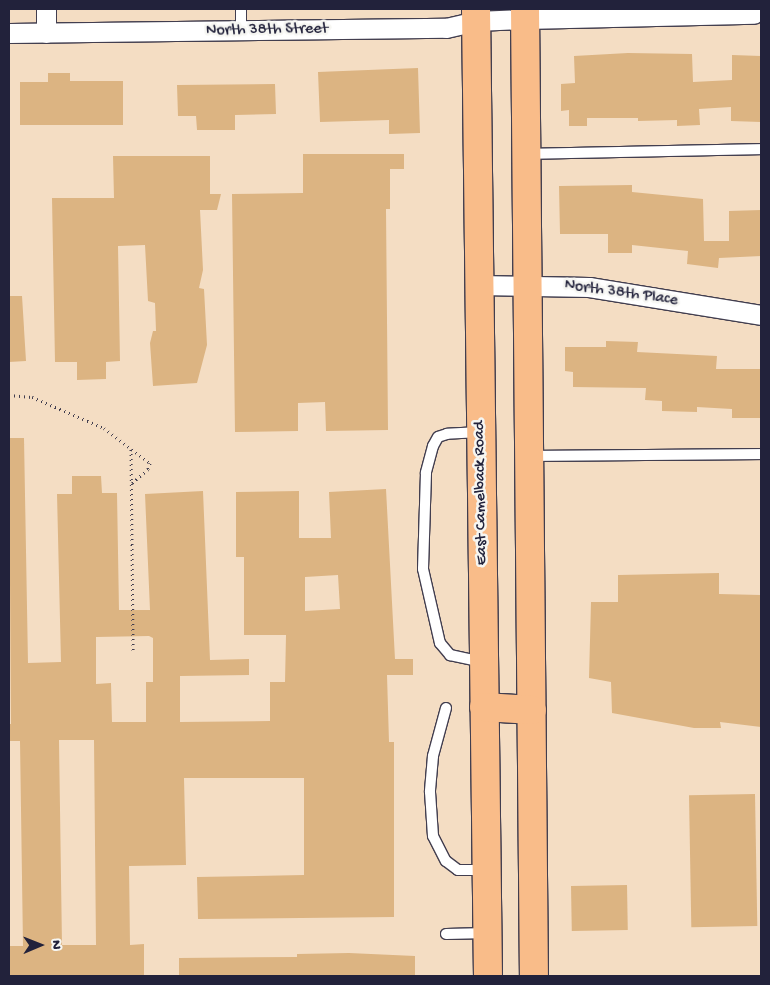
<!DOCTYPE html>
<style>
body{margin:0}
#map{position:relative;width:770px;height:985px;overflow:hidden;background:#f4ddc3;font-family:"Gochi Hand",sans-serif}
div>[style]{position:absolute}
.building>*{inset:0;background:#dcb482;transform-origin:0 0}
.path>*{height:3px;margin-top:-1.5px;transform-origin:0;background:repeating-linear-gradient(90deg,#423e4f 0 1px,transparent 0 5px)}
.roads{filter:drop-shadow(1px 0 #423e4f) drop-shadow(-1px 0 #423e4f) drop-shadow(0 1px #423e4f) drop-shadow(0 -1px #423e4f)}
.service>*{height:10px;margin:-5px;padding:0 5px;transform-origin:5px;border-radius:5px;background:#fff}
.minor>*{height:19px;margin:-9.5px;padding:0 9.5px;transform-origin:9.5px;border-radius:9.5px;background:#fff}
.primary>*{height:28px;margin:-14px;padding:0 14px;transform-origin:14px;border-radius:14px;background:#f9bc89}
span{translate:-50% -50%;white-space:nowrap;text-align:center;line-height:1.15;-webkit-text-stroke:5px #f6f6f2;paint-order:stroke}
.street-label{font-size:16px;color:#22223b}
.frame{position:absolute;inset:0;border:10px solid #22223b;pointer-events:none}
.north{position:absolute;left:15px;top:920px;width:50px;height:50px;-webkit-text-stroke:4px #f6f6f2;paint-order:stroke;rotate:89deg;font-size:14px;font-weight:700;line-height:20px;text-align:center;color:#22223b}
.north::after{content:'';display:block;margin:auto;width:18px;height:22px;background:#22223b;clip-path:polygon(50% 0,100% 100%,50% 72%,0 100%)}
</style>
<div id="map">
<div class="building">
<div style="clip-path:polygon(628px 53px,692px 54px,693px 82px,732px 80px,732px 55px,761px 56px,761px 122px,731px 121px,731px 107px,699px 109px,700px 125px,677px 126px,677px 120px,638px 121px,638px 118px,587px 118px,587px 126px,569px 126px,569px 110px,561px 111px,561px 84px,575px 83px,574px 56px)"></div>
<div style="clip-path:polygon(418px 68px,420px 133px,389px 134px,389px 120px,320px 122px,318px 72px)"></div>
<div style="clip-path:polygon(48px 73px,70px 73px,70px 81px,123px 81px,123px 125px,20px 125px,20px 82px,48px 82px)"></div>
<div style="clip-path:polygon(275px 84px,276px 114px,235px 115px,235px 130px,197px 130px,196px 116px,178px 116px,177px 85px)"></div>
<div style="clip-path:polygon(303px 154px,404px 154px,404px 169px,390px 169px,390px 209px,386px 209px,388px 430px,326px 431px,325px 402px,298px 403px,298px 431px,235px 432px,232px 194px,303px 193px)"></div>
<div style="clip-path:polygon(113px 156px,210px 156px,210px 194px,221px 194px,217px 210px,200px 210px,203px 270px,199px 288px,204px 289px,207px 345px,197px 383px,153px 386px,150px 343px,153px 331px,156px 331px,155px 303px,148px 301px,145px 245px,118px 246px,120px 361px,106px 362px,106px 379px,77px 380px,77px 362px,55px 362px,52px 198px,114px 198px)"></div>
<div style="clip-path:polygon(632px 185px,632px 192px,703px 199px,704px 241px,729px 241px,729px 211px,761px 210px,761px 256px,719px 258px,718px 268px,687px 264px,688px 251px,632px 245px,632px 253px,608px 253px,608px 234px,560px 234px,559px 186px)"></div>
<div style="clip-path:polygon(9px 296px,22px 296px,26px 361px,9px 362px)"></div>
<div style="clip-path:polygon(606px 341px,638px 342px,637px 352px,717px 356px,716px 369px,761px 369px,761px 418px,732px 418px,732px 409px,697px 407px,697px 412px,662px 411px,662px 401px,645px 400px,646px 388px,573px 387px,573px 372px,565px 371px,565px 347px,606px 347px)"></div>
<div style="clip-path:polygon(evenodd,9px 438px,24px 438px,28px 663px,61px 662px,57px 494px,72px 494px,72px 476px,101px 476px,102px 493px,117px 493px,119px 610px,150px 610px,145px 494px,203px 491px,210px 660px,249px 659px,249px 675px,180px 676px,180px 722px,270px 721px,270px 682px,285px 682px,286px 635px,244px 635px,244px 557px,236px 557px,236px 492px,299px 491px,299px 538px,331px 538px,329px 492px,386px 489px,395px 659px,413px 659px,413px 675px,387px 675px,389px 742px,394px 742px,394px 917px,198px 919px,197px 877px,304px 875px,304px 778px,184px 778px,186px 865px,129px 866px,130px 945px,144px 944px,144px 976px,9px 976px,9px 946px,23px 946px,20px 741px,9px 741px,9px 724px,11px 724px,9px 438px,338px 575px,340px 609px,305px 611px,305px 577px,338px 575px,9px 438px,149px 636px,153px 638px,153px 682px,146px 682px,146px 722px,112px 722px,111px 683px,96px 684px,96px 637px,149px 636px,9px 438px,59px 740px,94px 740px,96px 945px,62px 945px,59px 740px)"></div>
<div style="clip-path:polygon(719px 573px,719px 594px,761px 595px,761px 727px,720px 722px,721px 728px,694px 728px,612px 713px,611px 682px,589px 678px,591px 602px,618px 602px,618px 575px)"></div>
<div style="left:755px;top:794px;width:132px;height:66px;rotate:89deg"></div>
<div style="left:627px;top:885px;width:45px;height:56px;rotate:89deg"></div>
<div style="clip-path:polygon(349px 953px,415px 956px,415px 976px,179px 976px,179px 958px,297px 957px,297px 954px)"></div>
</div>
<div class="path">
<div style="left:9px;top:395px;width:23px;rotate:5deg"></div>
<div style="left:32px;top:397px;width:78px;rotate:23.3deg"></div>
<div style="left:104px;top:428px;width:58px;rotate:37.3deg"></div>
<div style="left:150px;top:463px;width:6px;rotate:108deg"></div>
<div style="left:148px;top:469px;width:21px;rotate:139deg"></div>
<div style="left:131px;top:449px;width:204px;rotate:89.4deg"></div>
</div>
<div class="roads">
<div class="service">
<div style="left:241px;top:9px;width:22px;rotate:90deg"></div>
<div style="left:527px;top:154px;width:234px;rotate:-1.2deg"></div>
<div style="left:480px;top:432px;width:33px;rotate:177deg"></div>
<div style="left:447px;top:434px;width:9px;rotate:162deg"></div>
<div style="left:438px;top:437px;width:10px;rotate:119deg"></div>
<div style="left:433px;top:446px;width:28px;rotate:105deg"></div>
<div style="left:426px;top:473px;width:96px;rotate:91.8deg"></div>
<div style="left:423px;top:569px;width:76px;rotate:77.1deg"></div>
<div style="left:440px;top:643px;width:16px;rotate:50deg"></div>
<div style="left:450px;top:655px;width:35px;rotate:12deg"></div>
<div style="left:530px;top:456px;width:231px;rotate:-0.5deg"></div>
<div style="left:446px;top:708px;width:50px;rotate:105.2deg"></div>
<div style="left:433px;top:756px;width:36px;rotate:95deg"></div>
<div style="left:430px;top:792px;width:44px;rotate:86.1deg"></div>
<div style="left:433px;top:836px;width:28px;rotate:63deg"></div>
<div style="left:446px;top:861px;width:15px;rotate:37deg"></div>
<div style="left:458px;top:870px;width:28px"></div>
<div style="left:446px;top:934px;width:42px;rotate:-1.4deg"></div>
</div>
<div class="minor">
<div style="left:46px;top:9px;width:24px;rotate:90deg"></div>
<div style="left:9px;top:33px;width:437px;rotate:-0.7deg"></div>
<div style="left:446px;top:28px;width:31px;rotate:-13deg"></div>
<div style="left:476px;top:21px;width:49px;rotate:-2.3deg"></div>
<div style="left:525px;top:19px;width:229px;rotate:-1.3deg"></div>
<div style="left:479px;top:285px;width:110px;rotate:1deg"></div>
<div style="left:589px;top:287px;width:174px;rotate:9.2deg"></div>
</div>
<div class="primary">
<div style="left:476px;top:9px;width:967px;rotate:89.29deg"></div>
<div style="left:525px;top:9px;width:967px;rotate:89.47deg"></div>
<div style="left:484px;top:707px;width:48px;rotate:3.6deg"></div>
</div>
</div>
<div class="street-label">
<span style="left:267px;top:31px;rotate:-1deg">North 38th Street</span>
<span style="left:621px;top:294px;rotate:8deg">North 38th Place</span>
<span style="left:482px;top:493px;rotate:-91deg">East Camelback Road</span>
</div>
<div class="frame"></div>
<div class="north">N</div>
</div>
